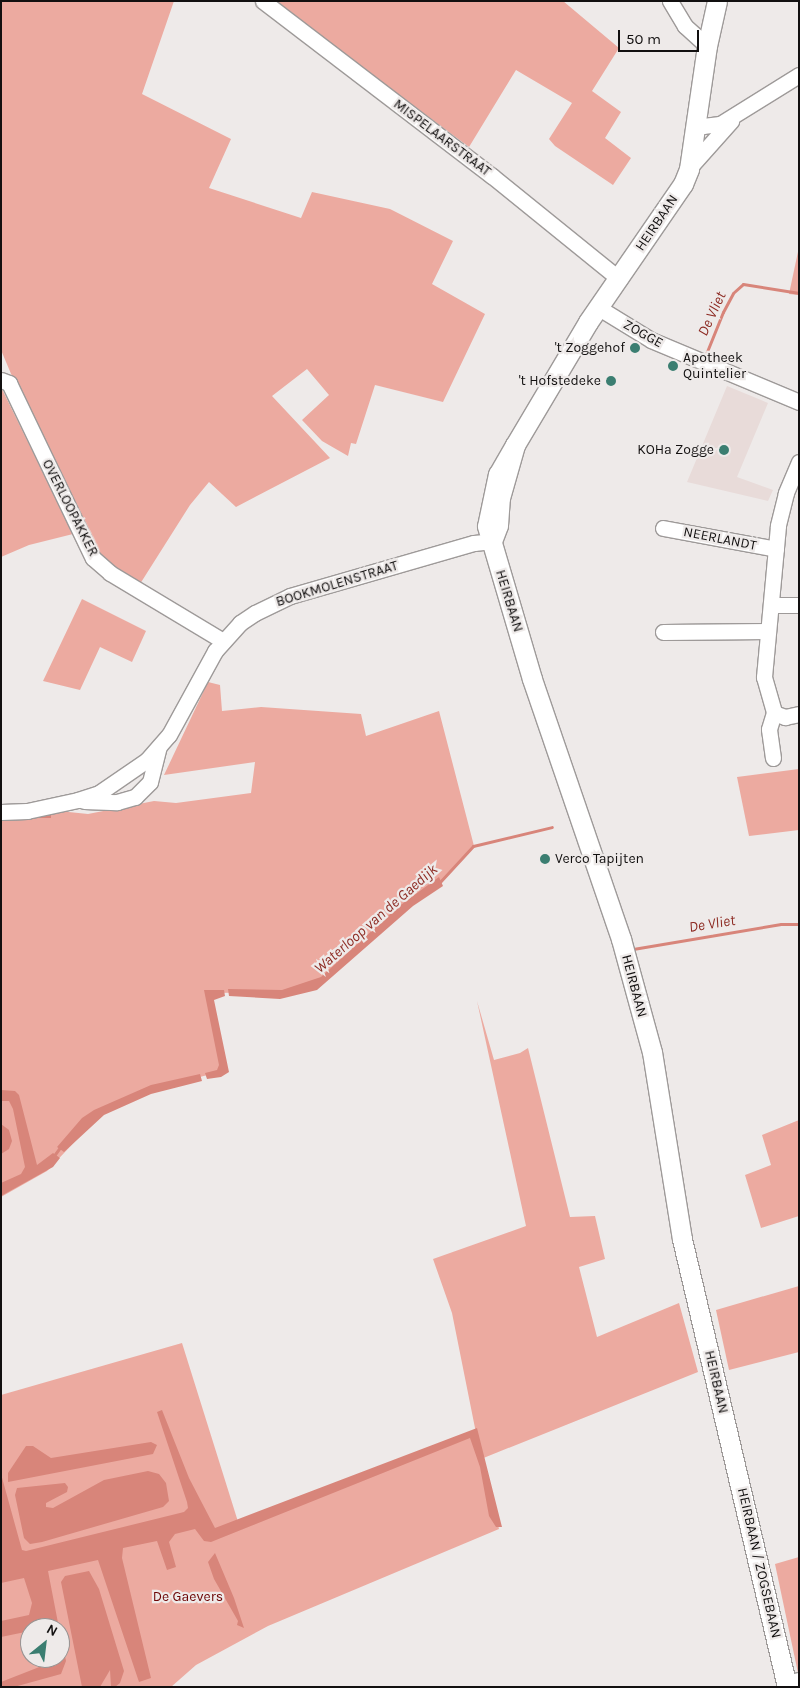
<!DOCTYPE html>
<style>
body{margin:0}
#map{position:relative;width:800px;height:1688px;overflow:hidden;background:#eeeae9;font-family:Karla,sans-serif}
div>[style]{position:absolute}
.built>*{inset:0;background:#e8dbd9}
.green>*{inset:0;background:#ecaaa0}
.water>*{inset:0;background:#d8857a;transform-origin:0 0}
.stream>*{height:3px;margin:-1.5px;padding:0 1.5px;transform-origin:1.5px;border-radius:1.5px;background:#d8857a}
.roads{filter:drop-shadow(1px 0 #9e9a99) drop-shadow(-1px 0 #9e9a99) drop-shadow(0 1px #9e9a99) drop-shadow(0 -1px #9e9a99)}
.minor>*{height:15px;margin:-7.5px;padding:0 7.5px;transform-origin:7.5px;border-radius:7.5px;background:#fff}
.major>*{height:19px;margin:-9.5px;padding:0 9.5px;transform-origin:9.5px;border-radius:9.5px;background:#fff}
.dots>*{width:14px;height:14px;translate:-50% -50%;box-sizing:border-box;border:2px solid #eeeae9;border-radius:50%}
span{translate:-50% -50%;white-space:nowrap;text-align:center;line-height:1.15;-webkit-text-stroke:4.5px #eeeae9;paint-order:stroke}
.street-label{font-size:14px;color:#121010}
.poi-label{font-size:14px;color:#121010}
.right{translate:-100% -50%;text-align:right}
.left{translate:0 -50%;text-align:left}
.park-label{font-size:14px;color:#6c0405}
.water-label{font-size:15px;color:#8d2b23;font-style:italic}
.frame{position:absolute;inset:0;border:2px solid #121010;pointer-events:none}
.north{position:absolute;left:20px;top:1618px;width:50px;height:50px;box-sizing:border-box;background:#eeeae9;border:1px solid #969392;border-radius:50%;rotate:29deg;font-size:14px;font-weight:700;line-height:20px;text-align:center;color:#121010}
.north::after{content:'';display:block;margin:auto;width:18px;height:22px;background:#3b7e71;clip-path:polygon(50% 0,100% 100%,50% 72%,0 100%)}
.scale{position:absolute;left:618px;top:30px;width:81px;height:22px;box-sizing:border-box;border:2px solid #121010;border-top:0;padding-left:6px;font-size:15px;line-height:18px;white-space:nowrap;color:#121010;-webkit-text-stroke:4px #eeeae9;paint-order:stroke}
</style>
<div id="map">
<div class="built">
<div style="clip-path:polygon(727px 386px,768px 403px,737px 477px,773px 490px,768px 501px,687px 482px)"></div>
</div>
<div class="green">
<div style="clip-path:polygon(1px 1px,174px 1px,142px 94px,231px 139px,209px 188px,301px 218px,312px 192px,390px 209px,453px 241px,432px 284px,485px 314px,443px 402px,375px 385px,356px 444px,351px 443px,348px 456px,322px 441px,302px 420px,329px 395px,307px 369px,272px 396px,330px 458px,236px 507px,209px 482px,190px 505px,140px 584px,101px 561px,22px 400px,1px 350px)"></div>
<div style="clip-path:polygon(273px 1px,563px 1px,619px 48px,592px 91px,621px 112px,605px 138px,631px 158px,613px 185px,555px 146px,549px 139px,572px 103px,516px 70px,469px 147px)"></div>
<div style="clip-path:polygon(799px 247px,799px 295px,789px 294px)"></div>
<div style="clip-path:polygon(1px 387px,73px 534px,29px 545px,1px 557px)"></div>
<div style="clip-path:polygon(82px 599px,146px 631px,132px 662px,100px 647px,80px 690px,43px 681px)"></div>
<div style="clip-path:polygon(208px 682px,220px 685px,222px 711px,261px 707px,361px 714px,366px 736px,439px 711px,474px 846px,442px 880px,334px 971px,300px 992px,207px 993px,224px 1071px,143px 1091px,100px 1115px,47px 1171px,1px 1197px,1px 817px,59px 811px,88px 814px,154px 801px,176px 803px,251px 793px,255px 762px,164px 775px)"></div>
<div style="clip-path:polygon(799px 769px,799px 830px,749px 836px,737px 777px)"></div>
<div style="clip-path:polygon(evenodd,477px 1001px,494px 1060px,520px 1053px,528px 1048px,570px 1217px,595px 1216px,605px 1259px,579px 1267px,597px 1337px,679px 1303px,698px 1372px,481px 1459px,499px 1529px,268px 1626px,196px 1665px,171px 1687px,1px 1687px,1px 1395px,182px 1343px,240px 1528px,476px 1433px,452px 1313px,433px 1259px,526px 1226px,477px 1001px,30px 1628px,60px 1628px,60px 1658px,30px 1658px,30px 1628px)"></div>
<div style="clip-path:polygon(799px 1120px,799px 1216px,761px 1228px,745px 1175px,771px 1165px,762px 1135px)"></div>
<div style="clip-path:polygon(799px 1286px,799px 1352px,729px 1370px,716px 1310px)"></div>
<div style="clip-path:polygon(799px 1557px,799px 1673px,798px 1673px,775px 1564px)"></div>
</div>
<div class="water">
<div style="left:51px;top:813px;width:5px;height:50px;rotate:90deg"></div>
<div style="clip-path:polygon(439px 877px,443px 886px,413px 906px,317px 990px,280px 999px,229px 996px,228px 989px,282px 990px,321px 977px,398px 907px)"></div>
<div style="clip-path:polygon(204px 990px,224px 990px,225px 996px,214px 1000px,229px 1072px,221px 1077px,207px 1079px,205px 1073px,217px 1070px,219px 1065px)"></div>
<div style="clip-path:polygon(200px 1074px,202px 1081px,151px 1094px,104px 1115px,64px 1152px,57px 1147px,82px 1118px,94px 1110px,151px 1085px)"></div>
<div style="clip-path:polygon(1px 1090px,15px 1091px,19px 1095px,37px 1165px,53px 1153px,60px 1158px,53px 1167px,1px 1196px,1px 1183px,21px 1174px,25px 1167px,13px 1109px,9px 1101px,1px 1101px)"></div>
<div style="clip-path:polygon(1px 1124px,9px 1130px,12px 1141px,9px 1149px,1px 1154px)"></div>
<div style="clip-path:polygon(162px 1410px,189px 1478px,215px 1528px,477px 1428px,502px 1527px,496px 1527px,489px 1516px,480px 1467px,470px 1438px,211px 1542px,204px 1541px,195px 1529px,175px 1534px,169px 1542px,176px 1567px,167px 1570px,157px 1541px,123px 1548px,122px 1558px,151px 1678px,139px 1682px,98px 1560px,48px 1571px,59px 1628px,30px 1628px,30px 1631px,1px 1637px,1px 1621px,29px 1615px,32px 1603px,24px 1578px,1px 1583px,1px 1474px,22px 1550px,26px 1551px,184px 1512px,188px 1508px,187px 1502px,157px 1412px)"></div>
<div style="clip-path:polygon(151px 1442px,157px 1445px,153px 1454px,8px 1482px,8px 1473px,26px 1446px,33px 1446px,51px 1458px)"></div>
<div style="clip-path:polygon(148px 1471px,159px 1474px,166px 1483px,169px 1501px,163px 1507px,42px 1542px,30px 1544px,24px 1538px,15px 1495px,17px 1488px,65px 1483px,68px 1487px,67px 1492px,46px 1503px,46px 1507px,53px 1508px,104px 1480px)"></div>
<div style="clip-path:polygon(215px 1553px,234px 1598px,244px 1628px,237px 1625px,238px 1621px,214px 1579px,208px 1562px)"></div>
<div style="clip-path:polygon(89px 1571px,99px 1589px,124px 1671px,120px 1683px,115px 1687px,111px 1686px,110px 1670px,100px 1687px,82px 1687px,61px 1582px,65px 1576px)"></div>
<div style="clip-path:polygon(60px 1632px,66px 1661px,61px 1674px,14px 1687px,1px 1687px,1px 1682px,47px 1664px,47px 1658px,60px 1658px)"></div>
</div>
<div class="stream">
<div style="left:706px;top:354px;width:45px;rotate:-68deg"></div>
<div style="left:723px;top:312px;width:21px;rotate:-62deg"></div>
<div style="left:733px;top:293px;width:13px;rotate:-42deg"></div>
<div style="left:743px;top:284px;width:57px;rotate:9.1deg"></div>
<div style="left:439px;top:883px;width:50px;rotate:-47.4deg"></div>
<div style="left:473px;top:846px;width:81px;rotate:-13.5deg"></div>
<div style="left:633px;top:949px;width:150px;rotate:-9.6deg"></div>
<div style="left:781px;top:924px;width:18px"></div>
<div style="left:53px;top:1157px;width:14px;rotate:-54deg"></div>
</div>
<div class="roads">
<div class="minor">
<div style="left:263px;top:1px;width:288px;rotate:37.4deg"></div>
<div style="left:492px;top:176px;width:164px;rotate:39deg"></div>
<div style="left:670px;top:1px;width:29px;rotate:59deg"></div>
<div style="left:685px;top:26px;width:30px;rotate:42deg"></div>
<div style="left:696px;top:122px;width:8px;rotate:30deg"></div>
<div style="left:703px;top:126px;width:17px;rotate:-7deg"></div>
<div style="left:720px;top:124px;width:93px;rotate:-31.8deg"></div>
<div style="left:690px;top:167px;width:62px;rotate:-48.3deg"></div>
<div style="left:599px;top:308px;width:61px;rotate:31.6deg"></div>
<div style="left:651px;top:340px;width:160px;rotate:22.7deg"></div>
<div style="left:1px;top:380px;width:9px;rotate:21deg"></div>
<div style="left:9px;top:383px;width:194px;rotate:64.4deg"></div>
<div style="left:93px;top:558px;width:23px;rotate:41deg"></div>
<div style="left:110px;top:573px;width:132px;rotate:31deg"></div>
<div style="left:799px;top:462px;width:34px;rotate:113deg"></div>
<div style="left:786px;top:493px;width:34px;rotate:104deg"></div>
<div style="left:778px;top:526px;width:152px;rotate:95.3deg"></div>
<div style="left:764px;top:677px;width:37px;rotate:74deg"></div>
<div style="left:774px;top:713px;width:12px;rotate:20deg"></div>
<div style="left:785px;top:717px;width:14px;rotate:-12deg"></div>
<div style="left:663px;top:528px;width:115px;rotate:10.5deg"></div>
<div style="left:772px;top:605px;width:27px"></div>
<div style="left:663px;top:632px;width:105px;rotate:-0.5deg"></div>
<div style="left:773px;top:758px;width:29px;rotate:-98deg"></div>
<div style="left:769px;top:729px;width:17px;rotate:-73deg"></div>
<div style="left:84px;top:801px;width:33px;rotate:2deg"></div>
<div style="left:117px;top:802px;width:19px;rotate:-16deg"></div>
<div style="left:135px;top:797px;width:21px;rotate:-45deg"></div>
<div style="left:150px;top:782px;width:36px;rotate:-76deg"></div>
<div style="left:1px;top:812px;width:26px;rotate:-2deg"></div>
<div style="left:27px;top:811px;width:52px;rotate:-12.2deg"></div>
<div style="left:78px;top:800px;width:22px;rotate:-18deg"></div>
<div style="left:99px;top:793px;width:58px;rotate:-34.5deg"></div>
<div style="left:147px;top:760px;width:33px;rotate:-49deg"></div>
<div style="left:169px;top:735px;width:96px;rotate:-61.3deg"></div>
<div style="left:215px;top:651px;width:38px;rotate:-48deg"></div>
<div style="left:240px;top:623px;width:18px;rotate:-34deg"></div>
<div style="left:255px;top:613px;width:39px;rotate:-26deg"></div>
<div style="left:290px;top:596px;width:191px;rotate:-16.1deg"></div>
<div style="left:474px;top:543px;width:18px;rotate:-6deg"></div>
<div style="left:786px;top:1683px;width:13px;rotate:-13deg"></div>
</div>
<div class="major">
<div style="left:515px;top:445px;width:143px;rotate:-59.3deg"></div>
<div style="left:588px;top:322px;width:168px;rotate:-55.5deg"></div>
<div style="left:683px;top:184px;width:16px;rotate:-68deg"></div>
<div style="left:689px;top:169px;width:124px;rotate:-81.7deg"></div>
<div style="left:707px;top:46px;width:46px;rotate:-77.5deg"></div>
<div style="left:492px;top:541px;width:17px;rotate:-69deg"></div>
<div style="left:498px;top:525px;width:27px;rotate:-86deg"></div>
<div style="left:500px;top:498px;width:55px;rotate:-74.2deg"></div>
<div style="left:515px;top:445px;width:34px;rotate:120deg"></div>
<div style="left:498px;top:474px;width:53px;rotate:101.9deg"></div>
<div style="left:487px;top:526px;width:159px;rotate:73.6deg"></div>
<div style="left:532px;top:679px;width:275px;rotate:71.1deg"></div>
<div style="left:621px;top:939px;width:117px;rotate:74.7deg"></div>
<div style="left:652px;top:1052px;width:189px;rotate:80.9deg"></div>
<div style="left:682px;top:1239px;width:460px;rotate:76.8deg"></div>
</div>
</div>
<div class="dots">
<div style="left:635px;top:348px;background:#3b7e71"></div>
<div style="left:673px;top:366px;background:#3b7e71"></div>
<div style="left:611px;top:381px;background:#3b7e71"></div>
<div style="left:724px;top:450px;background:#3b7e71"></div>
<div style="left:545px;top:859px;background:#3b7e71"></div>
</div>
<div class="street-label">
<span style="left:442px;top:138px;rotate:37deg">MISPELAARSTRAAT</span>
<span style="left:657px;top:223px;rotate:-56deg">HEIRBAAN</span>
<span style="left:643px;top:334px;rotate:29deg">ZOGGE</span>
<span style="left:70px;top:508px;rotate:63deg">OVERLOOPAKKER</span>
<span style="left:720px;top:539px;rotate:11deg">NEERLANDT</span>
<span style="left:337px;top:584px;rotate:-17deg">BOOKMOLENSTRAAT</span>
<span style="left:509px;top:601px;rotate:73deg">HEIRBAAN</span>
<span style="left:634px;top:986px;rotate:75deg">HEIRBAAN</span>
<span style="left:716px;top:1382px;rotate:77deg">HEIRBAAN</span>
<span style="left:759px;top:1563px;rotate:77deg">HEIRBAAN / ZOGSEBAAN</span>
</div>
<div class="poi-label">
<span class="right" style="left:625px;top:348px">'t Zoggehof</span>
<span class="left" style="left:683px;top:366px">Apotheek<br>Quintelier</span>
<span class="right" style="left:601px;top:381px">'t Hofstedeke</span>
<span class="right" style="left:714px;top:450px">KOHa Zogge</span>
<span class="left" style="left:555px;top:859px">Verco Tapijten</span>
</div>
<div class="park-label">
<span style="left:188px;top:1597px">De Gaevers</span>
</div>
<div class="water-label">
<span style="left:712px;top:314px;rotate:-65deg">De Vliet</span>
<span style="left:376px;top:919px;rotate:-41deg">Waterloop van de Gaedijk</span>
<span style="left:712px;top:924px;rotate:-9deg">De Vliet</span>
</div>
<div class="frame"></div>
<div class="north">N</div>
<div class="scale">50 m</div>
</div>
